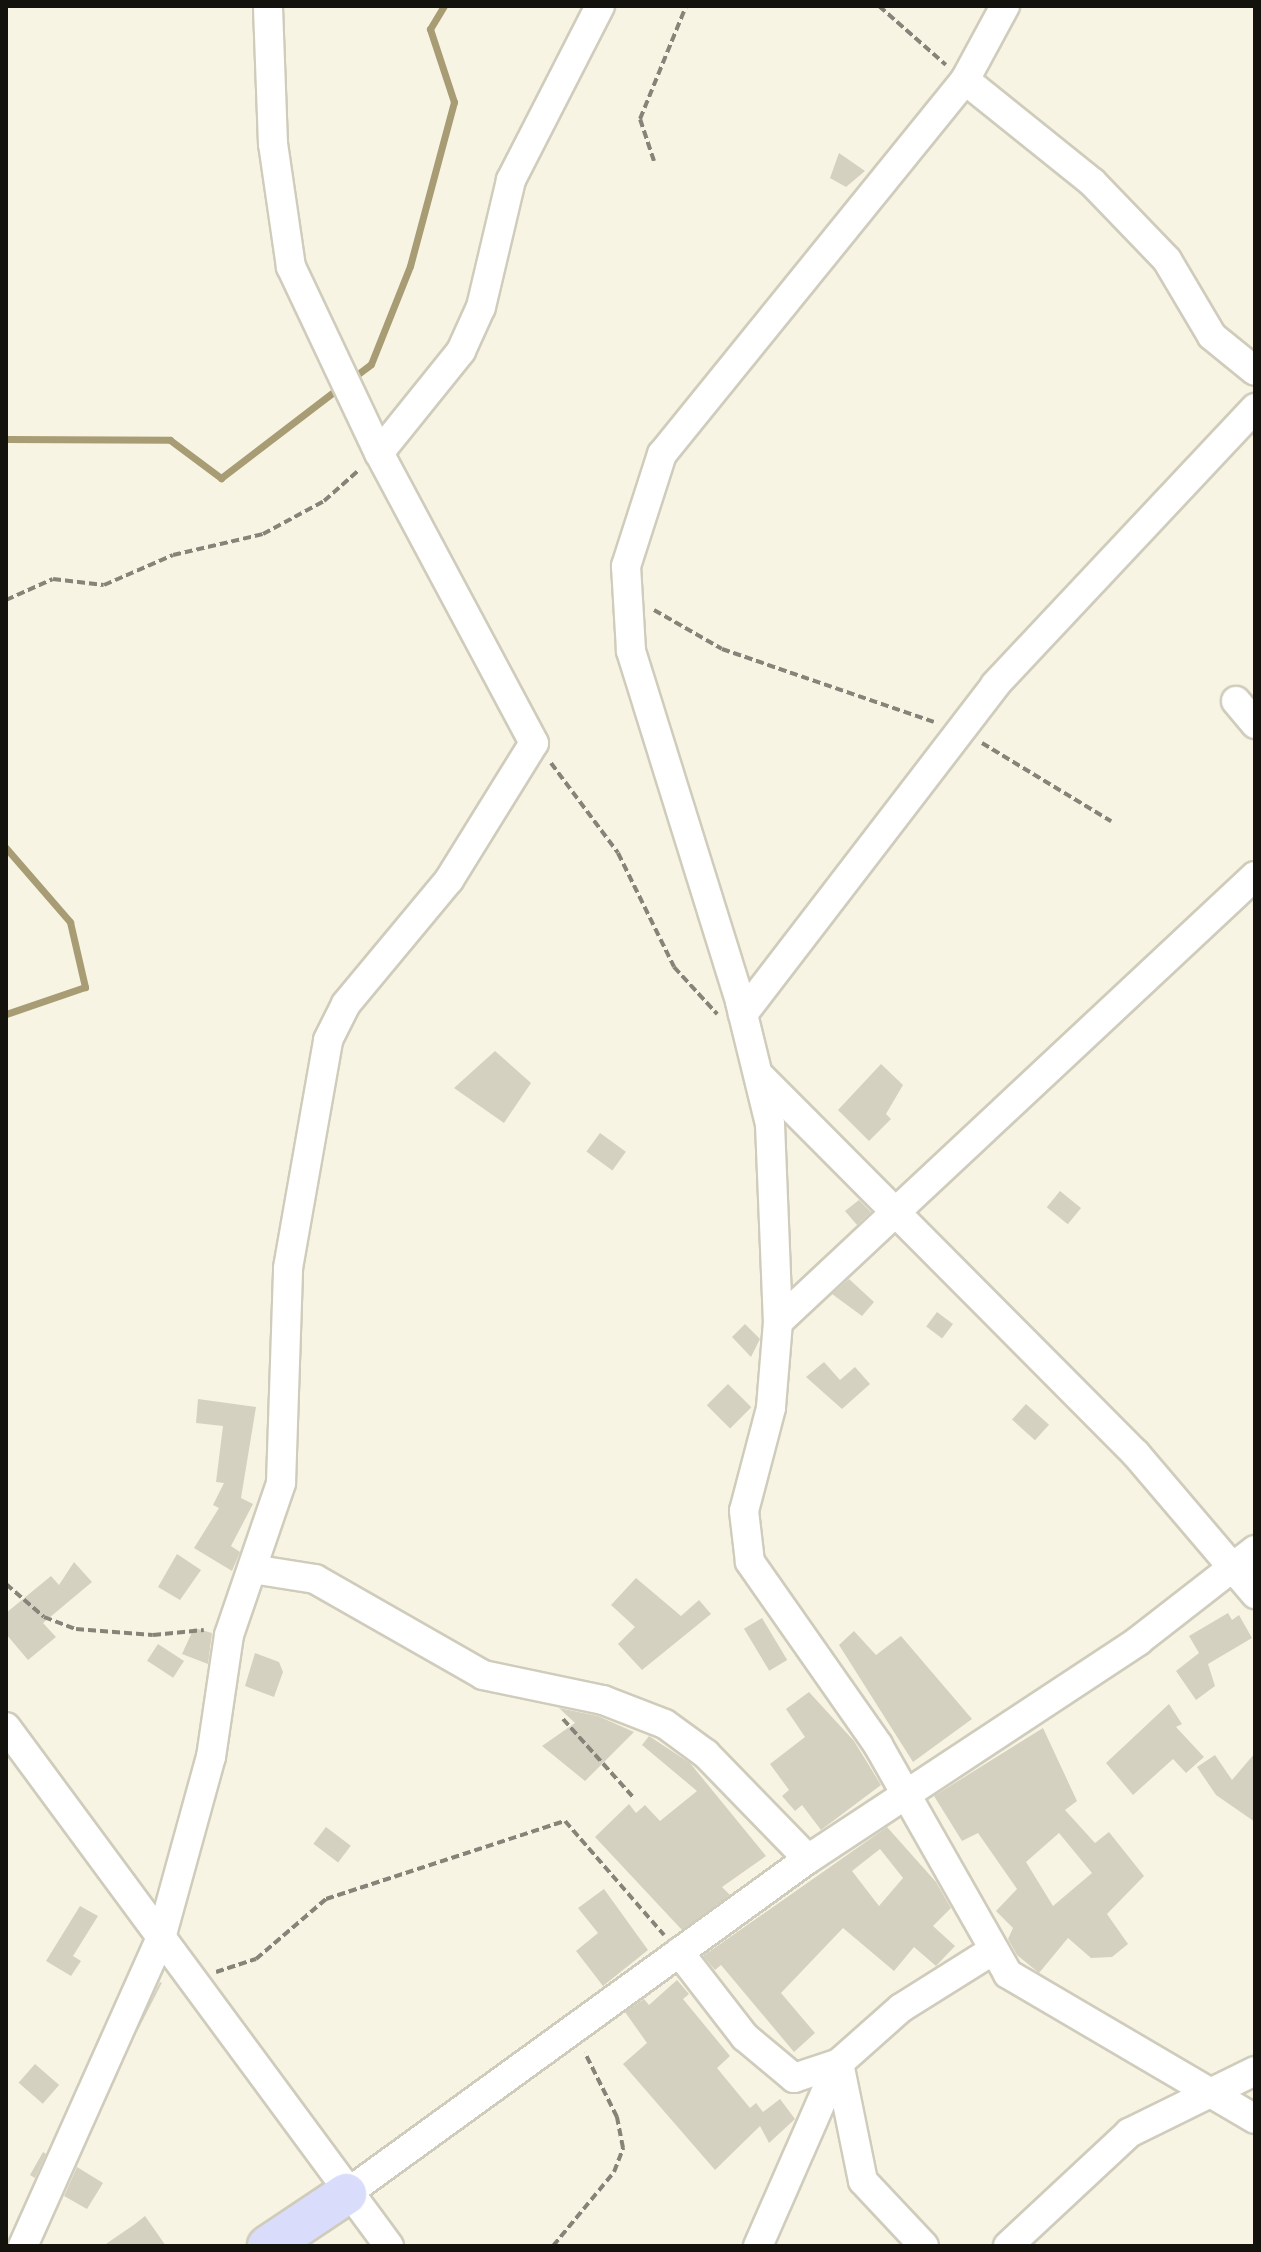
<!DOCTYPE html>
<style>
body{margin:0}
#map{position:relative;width:1261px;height:2252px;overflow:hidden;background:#f8f4e3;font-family:Ubuntu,sans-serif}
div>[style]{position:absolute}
.stream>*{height:7px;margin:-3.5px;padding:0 3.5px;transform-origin:3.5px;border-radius:3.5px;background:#a79c74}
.building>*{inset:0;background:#d5d1c0;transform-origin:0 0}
.path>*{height:4px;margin-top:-2px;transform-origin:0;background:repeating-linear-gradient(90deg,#868378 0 8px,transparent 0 12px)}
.roads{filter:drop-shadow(2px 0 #d0ccbc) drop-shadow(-2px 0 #d0ccbc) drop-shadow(0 2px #d0ccbc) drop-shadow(0 -2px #d0ccbc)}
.street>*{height:28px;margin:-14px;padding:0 14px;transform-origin:14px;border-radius:14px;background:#fff}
.secondary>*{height:40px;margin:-20px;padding:0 20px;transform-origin:20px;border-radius:20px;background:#d9dcfb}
span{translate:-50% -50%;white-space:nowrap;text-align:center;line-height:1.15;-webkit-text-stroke:6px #f8f4e3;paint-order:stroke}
.frame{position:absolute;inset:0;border:8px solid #14120d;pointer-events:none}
</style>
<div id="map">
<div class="stream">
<div style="left:350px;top:380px;width:26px;rotate:-37deg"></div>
<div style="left:371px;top:364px;width:105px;rotate:-68.3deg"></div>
<div style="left:410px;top:266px;width:170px;rotate:-75deg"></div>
<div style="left:454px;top:102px;width:77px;rotate:-108.2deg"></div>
<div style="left:430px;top:29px;width:27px;rotate:-59deg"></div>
<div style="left:6px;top:439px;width:164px;rotate:0.3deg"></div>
<div style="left:170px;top:440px;width:64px;rotate:36.7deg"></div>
<div style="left:221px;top:478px;width:150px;rotate:-37.4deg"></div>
<div style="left:6px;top:848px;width:98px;rotate:49.1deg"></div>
<div style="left:70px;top:922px;width:67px;rotate:77deg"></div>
<div style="left:85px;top:987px;width:83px;rotate:161.1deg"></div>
</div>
<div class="building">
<div style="clip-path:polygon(839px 153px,865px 171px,846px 187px,830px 178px)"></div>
<div style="clip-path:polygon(495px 1051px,531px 1083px,504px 1123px,454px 1088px)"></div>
<div style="clip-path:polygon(881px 1064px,903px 1085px,886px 1114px,891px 1119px,869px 1141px,838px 1110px)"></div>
<div style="left:600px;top:1133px;width:32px;height:23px;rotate:36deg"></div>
<div style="left:1060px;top:1191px;width:27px;height:21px;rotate:39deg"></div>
<div style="clip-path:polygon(859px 1200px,871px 1212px,857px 1225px,845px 1211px)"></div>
<div style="clip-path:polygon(849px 1279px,874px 1302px,862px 1316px,832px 1294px)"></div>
<div style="left:937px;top:1312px;width:20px;height:18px;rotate:37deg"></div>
<div style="clip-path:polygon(745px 1324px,760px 1339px,751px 1357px,732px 1337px)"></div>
<div style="clip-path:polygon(824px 1362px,840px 1380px,855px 1367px,870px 1384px,842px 1409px,806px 1377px)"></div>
<div style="left:728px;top:1384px;width:33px;height:30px;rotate:45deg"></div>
<div style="clip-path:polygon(198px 1399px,256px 1407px,241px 1498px,253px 1504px,231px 1546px,240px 1552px,232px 1571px,194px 1548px,219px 1508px,213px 1505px,224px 1483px,216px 1482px,223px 1426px,196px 1423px)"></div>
<div style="left:1026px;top:1404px;width:31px;height:21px;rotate:42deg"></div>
<div style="clip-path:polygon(177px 1554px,201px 1570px,180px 1600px,158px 1587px)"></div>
<div style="clip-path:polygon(74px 1562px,92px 1582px,43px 1623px,56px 1637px,28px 1660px,6px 1634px,6px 1613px,51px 1576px,59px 1585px)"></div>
<div style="clip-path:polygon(636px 1578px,681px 1616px,699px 1600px,711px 1614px,642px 1670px,618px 1644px,635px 1627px,611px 1605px)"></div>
<div style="clip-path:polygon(1228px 1613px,1232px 1620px,1239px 1615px,1252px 1638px,1208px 1664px,1215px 1686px,1196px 1700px,1176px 1671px,1199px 1653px,1189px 1636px)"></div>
<div style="left:762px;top:1618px;width:49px;height:21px;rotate:59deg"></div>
<div style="clip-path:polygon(194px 1628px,212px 1633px,208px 1664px,182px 1654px)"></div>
<div style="clip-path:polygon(854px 1631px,876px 1655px,901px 1636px,972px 1719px,913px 1762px,839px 1645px)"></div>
<div style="left:158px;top:1644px;width:31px;height:20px;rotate:33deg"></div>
<div style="clip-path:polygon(255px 1653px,279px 1662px,283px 1672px,274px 1697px,245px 1686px)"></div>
<div style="clip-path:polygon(809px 1692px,854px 1741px,881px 1785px,821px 1830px,802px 1805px,795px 1811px,782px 1796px,789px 1790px,770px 1764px,805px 1737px,786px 1709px)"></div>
<div style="clip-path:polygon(1169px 1704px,1182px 1724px,1176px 1727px,1204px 1757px,1186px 1773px,1173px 1759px,1133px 1795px,1106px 1763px)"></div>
<div style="clip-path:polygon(559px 1708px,598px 1716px,634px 1732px,585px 1781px,542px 1746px,575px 1723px)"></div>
<div style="clip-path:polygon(evenodd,1043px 1728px,1077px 1801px,1065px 1810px,1095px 1843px,1109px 1832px,1144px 1876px,1107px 1914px,1128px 1944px,1112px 1957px,1091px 1958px,1068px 1938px,1039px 1973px,1017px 1955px,1008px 1939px,1013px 1928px,996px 1911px,1017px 1889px,978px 1833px,962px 1841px,934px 1796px,1043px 1728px,1059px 1833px,1092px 1873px,1053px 1906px,1026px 1862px,1059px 1833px)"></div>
<div style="clip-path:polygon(649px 1736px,690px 1763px,766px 1856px,722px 1887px,730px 1895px,682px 1930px,595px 1837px,629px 1804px,636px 1813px,645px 1805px,660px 1821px,697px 1791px,642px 1745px)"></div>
<div style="clip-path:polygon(1255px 1753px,1255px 1822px,1216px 1795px,1197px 1767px,1215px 1755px,1232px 1780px)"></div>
<div style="left:326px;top:1827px;width:31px;height:21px;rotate:37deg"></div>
<div style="clip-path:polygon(evenodd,887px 1827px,936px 1882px,951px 1908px,933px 1926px,955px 1946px,936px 1966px,914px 1947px,894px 1971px,843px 1928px,781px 1993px,815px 2033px,794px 2052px,721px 1965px,715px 1970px,703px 1956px,887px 1827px,880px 1849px,903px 1878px,879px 1906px,852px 1871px,880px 1849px)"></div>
<div style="clip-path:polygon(604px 1889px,648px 1950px,603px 1986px,576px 1951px,598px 1933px,578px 1908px)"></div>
<div style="clip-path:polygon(80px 1906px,98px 1916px,73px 1956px,81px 1961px,71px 1976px,46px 1961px)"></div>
<div style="clip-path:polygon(677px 1980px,689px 1994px,683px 1999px,730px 2056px,717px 2068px,750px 2108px,756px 2103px,763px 2112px,780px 2099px,795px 2119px,769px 2143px,760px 2126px,715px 2170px,623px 2064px,647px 2043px,625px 2012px,644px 1999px,649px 2005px)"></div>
<div style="left:160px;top:1982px;width:2px;height:55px;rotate:27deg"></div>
<div style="left:35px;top:2064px;width:32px;height:25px;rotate:41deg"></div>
<div style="clip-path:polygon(43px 2152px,46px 2154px,35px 2178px,30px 2175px)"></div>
<div style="clip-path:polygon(77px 2167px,103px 2183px,87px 2209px,64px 2196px)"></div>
<div style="clip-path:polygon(145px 2216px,166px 2246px,103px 2246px,135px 2224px)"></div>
</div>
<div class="path">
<div style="left:879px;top:6px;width:89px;rotate:41.4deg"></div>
<div style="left:654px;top:161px;width:44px;rotate:-108.4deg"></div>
<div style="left:640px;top:119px;width:122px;rotate:-67.8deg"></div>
<div style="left:6px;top:600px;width:51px;rotate:-24.1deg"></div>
<div style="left:53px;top:579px;width:51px;rotate:6.7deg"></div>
<div style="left:104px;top:585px;width:75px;rotate:-23.5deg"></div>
<div style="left:173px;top:555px;width:92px;rotate:-13.1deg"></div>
<div style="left:263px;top:534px;width:69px;rotate:-28.4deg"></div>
<div style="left:324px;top:501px;width:47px;rotate:-41.5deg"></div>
<div style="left:654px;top:610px;width:78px;rotate:29.8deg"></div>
<div style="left:722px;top:649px;width:224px;rotate:19deg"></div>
<div style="left:982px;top:743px;width:151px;rotate:31.2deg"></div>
<div style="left:551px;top:763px;width:112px;rotate:53.3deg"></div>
<div style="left:618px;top:853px;width:127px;rotate:63.8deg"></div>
<div style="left:674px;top:967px;width:64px;rotate:47.5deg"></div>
<div style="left:6px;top:1584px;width:50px;rotate:41deg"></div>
<div style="left:44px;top:1617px;width:34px;rotate:21deg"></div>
<div style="left:76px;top:1629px;width:77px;rotate:4.5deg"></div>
<div style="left:153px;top:1635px;width:51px;rotate:-5.6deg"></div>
<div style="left:563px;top:1719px;width:106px;rotate:48.1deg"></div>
<div style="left:216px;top:1972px;width:42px;rotate:-18deg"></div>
<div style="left:256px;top:1959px;width:92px;rotate:-40.6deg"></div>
<div style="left:326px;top:1899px;width:251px;rotate:-18.1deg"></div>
<div style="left:565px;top:1821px;width:151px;rotate:49deg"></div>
<div style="left:553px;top:2246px;width:96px;rotate:-50.5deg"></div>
<div style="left:614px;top:2172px;width:26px;rotate:-69deg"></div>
<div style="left:623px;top:2148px;width:32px;rotate:-101deg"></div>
<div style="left:617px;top:2117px;width:72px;rotate:-116.6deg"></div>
</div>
<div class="roads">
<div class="street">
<div style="left:1005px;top:6px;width:84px;rotate:118.4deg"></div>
<div style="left:965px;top:80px;width:481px;rotate:129deg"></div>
<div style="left:662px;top:454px;width:118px;rotate:107.8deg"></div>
<div style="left:626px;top:566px;width:85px;rotate:86.6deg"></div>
<div style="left:631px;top:651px;width:368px;rotate:72.7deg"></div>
<div style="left:740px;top:1002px;width:126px;rotate:76.2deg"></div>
<div style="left:770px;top:1124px;width:198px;rotate:87.7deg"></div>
<div style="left:778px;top:1322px;width:86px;rotate:94.7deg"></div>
<div style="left:771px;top:1408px;width:106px;rotate:104.7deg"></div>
<div style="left:744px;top:1511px;width:51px;rotate:83.3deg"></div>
<div style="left:750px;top:1562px;width:223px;rotate:55deg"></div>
<div style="left:878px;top:1745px;width:263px;rotate:60.4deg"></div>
<div style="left:1008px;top:1974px;width:286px;rotate:30.4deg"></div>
<div style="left:965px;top:80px;width:163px;rotate:38.8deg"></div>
<div style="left:1092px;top:182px;width:108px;rotate:46.1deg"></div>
<div style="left:1167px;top:260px;width:88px;rotate:59.4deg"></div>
<div style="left:1212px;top:336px;width:55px;rotate:39.1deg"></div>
<div style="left:379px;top:453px;width:131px;rotate:-51.2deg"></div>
<div style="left:461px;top:351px;width:48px;rotate:-65.6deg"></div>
<div style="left:481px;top:307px;width:130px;rotate:-76.7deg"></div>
<div style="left:511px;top:180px;width:195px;rotate:-62.9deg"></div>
<div style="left:1236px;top:701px;width:30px;rotate:50deg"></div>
<div style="left:743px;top:1014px;width:414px;rotate:-52.5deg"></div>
<div style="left:995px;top:685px;width:380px;rotate:-46.8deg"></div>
<div style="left:759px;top:1075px;width:535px;rotate:45.15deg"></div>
<div style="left:1136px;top:1454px;width:184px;rotate:49.6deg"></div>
<div style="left:778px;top:1322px;width:653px;rotate:-43.08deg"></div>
<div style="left:252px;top:1569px;width:64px;rotate:9deg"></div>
<div style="left:315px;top:1579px;width:193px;rotate:29.7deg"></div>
<div style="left:483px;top:1675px;width:123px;rotate:11.8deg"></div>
<div style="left:603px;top:1700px;width:66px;rotate:21.2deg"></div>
<div style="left:665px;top:1724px;width:51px;rotate:36.2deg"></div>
<div style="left:706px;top:1754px;width:146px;rotate:45.8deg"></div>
<div style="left:6px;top:1727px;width:645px;rotate:53.57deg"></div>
<div style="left:679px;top:1952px;width:108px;rotate:52.2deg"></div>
<div style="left:745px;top:2037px;width:64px;rotate:39.9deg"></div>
<div style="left:794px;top:2078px;width:47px;rotate:-18.4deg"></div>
<div style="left:839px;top:2063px;width:83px;rotate:-41.6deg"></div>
<div style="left:901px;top:2008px;width:107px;rotate:-32.1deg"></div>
<div style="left:839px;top:2063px;width:120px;rotate:78.5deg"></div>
<div style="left:863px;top:2181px;width:89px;rotate:46.8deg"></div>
<div style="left:346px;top:2194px;width:571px;rotate:-35.95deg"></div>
<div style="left:808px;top:1859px;width:396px;rotate:-33.4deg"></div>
<div style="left:1138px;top:1641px;width:148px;rotate:-37.9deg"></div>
<div style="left:23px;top:2246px;width:338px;rotate:-65.9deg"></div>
<div style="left:161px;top:1938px;width:188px;rotate:-74.6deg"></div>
<div style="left:211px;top:1757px;width:123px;rotate:-81.6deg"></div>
<div style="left:229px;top:1635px;width:161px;rotate:-71.1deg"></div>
<div style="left:281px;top:1483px;width:215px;rotate:-88.1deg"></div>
<div style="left:288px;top:1268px;width:231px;rotate:-80deg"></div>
<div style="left:328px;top:1040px;width:40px;rotate:-63.4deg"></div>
<div style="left:346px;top:1004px;width:161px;rotate:-50.3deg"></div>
<div style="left:449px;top:880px;width:161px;rotate:-58.2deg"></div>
<div style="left:534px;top:743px;width:329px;rotate:-118.1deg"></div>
<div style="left:379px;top:453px;width:206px;rotate:-115.3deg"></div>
<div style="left:291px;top:267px;width:124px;rotate:-98.3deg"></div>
<div style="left:273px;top:144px;width:138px;rotate:-92.1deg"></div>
<div style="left:758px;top:2246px;width:199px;rotate:-66.3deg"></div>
<div style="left:1008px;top:2246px;width:166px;rotate:-43deg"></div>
<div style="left:1129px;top:2133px;width:140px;rotate:-26.2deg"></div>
</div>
<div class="secondary">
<div style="left:268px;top:2246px;width:94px;rotate:-33.7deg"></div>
</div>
</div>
<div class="frame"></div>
</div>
